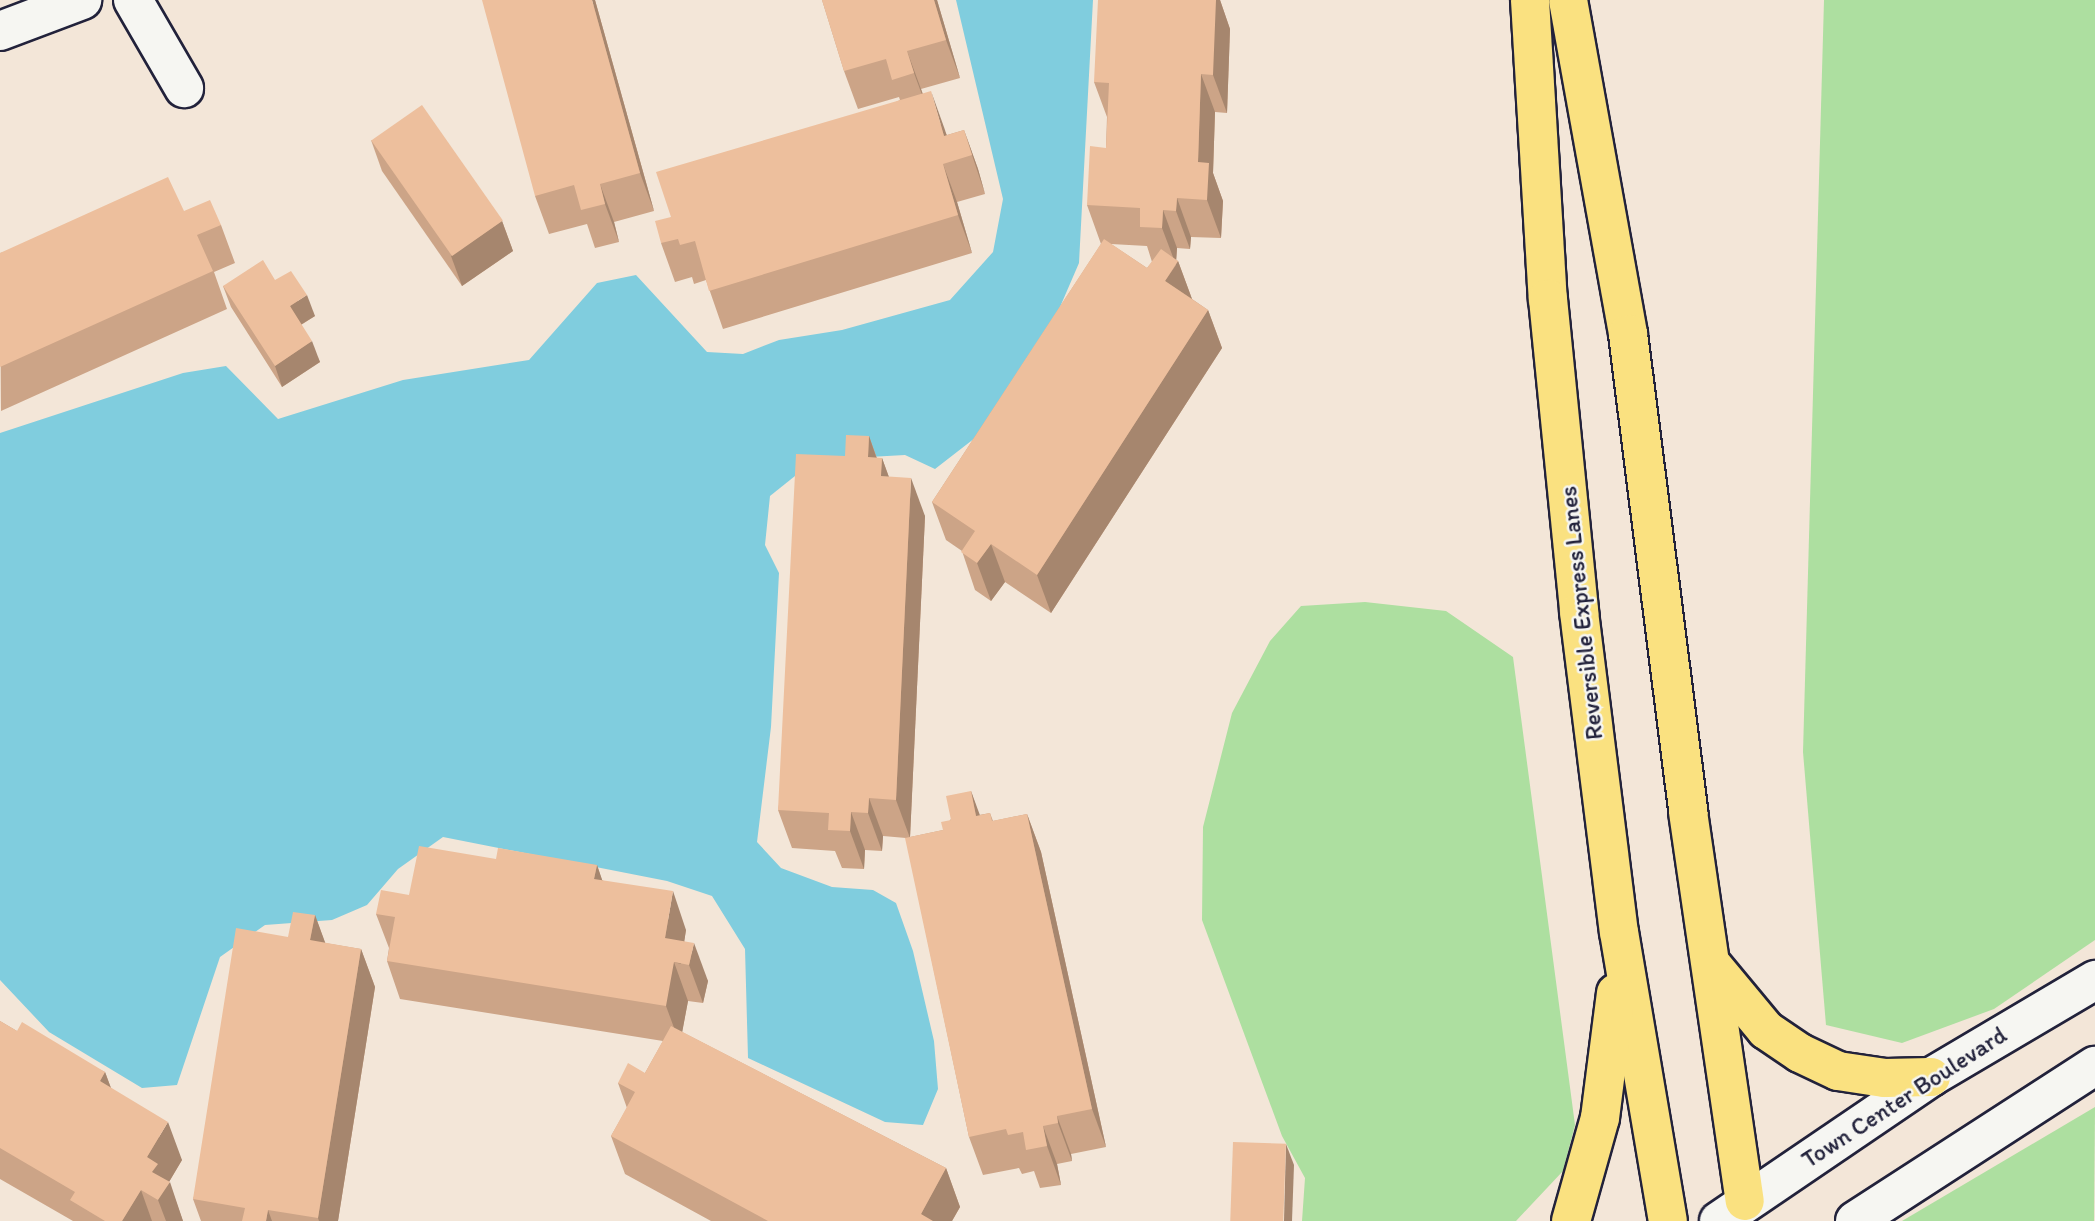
<!DOCTYPE html>
<style>
body{margin:0}
#map{position:relative;width:2095px;height:1221px;overflow:hidden;background:#f3e6d8;font-family:Itim,sans-serif}
div>[style]{position:absolute}
.green>*{inset:0;background:#addfa0}
.water>*{inset:0;background:#80cdde}
.roads{filter:drop-shadow(2px 0 #22223b) drop-shadow(-2px 0 #22223b) drop-shadow(0 2px #22223b) drop-shadow(0 -2px #22223b)}
.street>*{height:38px;margin:-19px;padding:0 19px;transform-origin:19px;border-radius:19px;background:#f6f6f2}
.secondary>*{height:38px;margin:-19px;padding:0 19px;transform-origin:19px;border-radius:19px;background:#f6f6f2}
.highway>*{height:38px;margin:-19px;padding:0 19px;transform-origin:19px;border-radius:19px;background:#fae180}
.wall>*{inset:0;background:#cca487}
.shaded-wall>*{inset:0;background:#a6866e}
.building>*{inset:0;background:#edbf9d;transform-origin:0 0}
span{translate:-50% -50%;white-space:nowrap;text-align:center;line-height:1.15;-webkit-text-stroke:5px #f6f6f2;paint-order:stroke}
.street-label{font-size:24px;color:#22223b}
</style>
<div id="map">
<div class="green">
<div style="clip-path:polygon(1824px 0,2095px 0,2095px 940px,1994px 1009px,1902px 1043px,1826px 1025px,1803px 752px)"></div>
<div style="clip-path:polygon(1365px 602px,1446px 611px,1513px 657px,1575px 1125px,1563px 1171px,1516px 1221px,1302px 1221px,1305px 1178px,1282px 1136px,1202px 920px,1203px 827px,1232px 713px,1270px 641px,1301px 606px)"></div>
<div style="clip-path:polygon(2095px 1107px,2094px 1221px,1902px 1221px)"></div>
</div>
<div class="water">
<div style="clip-path:polygon(956px 0,1093px 0,1079px 263px,1041px 351px,984px 431px,935px 469px,905px 455px,815px 460px,770px 496px,765px 545px,779px 573px,771px 727px,757px 842px,781px 868px,832px 887px,873px 890px,896px 903px,913px 951px,934px 1041px,938px 1089px,923px 1125px,885px 1122px,748px 1058px,745px 949px,712px 896px,667px 881px,443px 837px,398px 869px,367px 905px,332px 920px,265px 925px,220px 957px,177px 1085px,142px 1088px,49px 1032px,0 980px,0 433px,183px 373px,226px 366px,278px 419px,403px 380px,529px 360px,597px 283px,636px 275px,707px 352px,743px 354px,779px 340px,842px 330px,950px 300px,993px 252px,1003px 199px)"></div>
</div>
<div class="roads">
<div class="street">
<div style="left:133px;top:0;width:102px;rotate:59.9deg"></div>
<div style="left:0;top:31px;width:88px;rotate:-20.7deg"></div>
</div>
<div class="secondary">
<div style="left:1719px;top:1221px;width:256px;rotate:-34.2deg"></div>
<div style="left:1931px;top:1077px;width:191px;rotate:-30.6deg"></div>
<div style="left:1855px;top:1221px;width:286px;rotate:-32.9deg"></div>
</div>
<div class="highway">
<div style="left:1530px;top:0;width:300px;rotate:86.6deg"></div>
<div style="left:1548px;top:299px;width:315px;rotate:84.3deg"></div>
<div style="left:1579px;top:612px;width:322px;rotate:82.9deg"></div>
<div style="left:1619px;top:932px;width:293px;rotate:80.4deg"></div>
<div style="left:1568px;top:0;width:339px;rotate:79.8deg"></div>
<div style="left:1628px;top:334px;width:482px;rotate:82.8deg"></div>
<div style="left:1688px;top:812px;width:393px;rotate:81.7deg"></div>
<div style="left:1713px;top:966px;width:83px;rotate:50.4deg"></div>
<div style="left:1766px;top:1030px;width:41px;rotate:34.1deg"></div>
<div style="left:1800px;top:1053px;width:42px;rotate:25.3deg"></div>
<div style="left:1838px;top:1071px;width:48px;rotate:8.5deg"></div>
<div style="left:1885px;top:1078px;width:46px;rotate:-1.2deg"></div>
<div style="left:1571px;top:1221px;width:107px;rotate:-74.3deg"></div>
<div style="left:1600px;top:1118px;width:126px;rotate:-82.7deg"></div>
</div>
</div>
<div class="wall">
<div style="clip-path:polygon(595px 0,654px 211px,614px 222px,619px 242px,595px 248px,587px 224px,549px 234px,535px 196px)"></div>
<div style="clip-path:polygon(822px 0,937px 0,960px 78px,921px 89px,923px 94px,947px 135px,964px 130px,978px 169px,985px 194px,957px 202px,972px 253px,723px 329px,706px 280px,694px 284px,692px 277px,675px 282px,661px 243px,671px 217px,900px 100px,899px 97px,858px 109px,844px 71px)"></div>
<div style="clip-path:polygon(evenodd,1220px 0,1230px 29px,1227px 113px,1215px 112px,1213px 173px,1223px 201px,1221px 238px,1191px 237px,1190px 249px,1177px 248px,1176px 260px,1178px 261px,1192px 299px,1208px 310px,1222px 348px,1051px 613px,1005px 582px,991px 601px,975px 590px,962px 551px,946px 540px,932px 502px,1101px 244px,1087px 205px,1106px 148px,1107px 117px,1094px 82px,1220px 0,1111px 244px,1147px 246px,1152px 262px,1147px 268px,1111px 244px)"></div>
<div style="clip-path:polygon(371px 140px,502px 221px,513px 251px,462px 286px,382px 171px)"></div>
<div style="clip-path:polygon(184px 211px,221px 225px,235px 263px,214px 272px,227px 309px,1px 411px,0 253px)"></div>
<div style="clip-path:polygon(275px 280px,315px 316px,301px 325px,320px 362px,282px 387px,231px 307px,223px 286px)"></div>
<div style="clip-path:polygon(869px 436px,877px 458px,882px 458px,889px 477px,925px 516px,910px 837px,943px 830px,971px 791px,979px 815px,990px 813px,993px 821px,1027px 814px,1041px 852px,1106px 1147px,1071px 1154px,1072px 1161px,1057px 1164px,1061px 1185px,1040px 1188px,1034px 1171px,1022px 1174px,1019px 1168px,983px 1175px,969px 1137px,906px 838px,883px 836px,882px 851px,865px 850px,864px 869px,842px 868px,835px 851px,792px 848px,778px 810px,845px 456px)"></div>
<div style="clip-path:polygon(496px 859px,597px 865px,602px 880px,686px 930px,684px 941px,708px 981px,703px 1003px,688px 1001px,682px 1032px,946px 1168px,960px 1207px,952px 1221px,711px 1221px,625px 1174px,611px 1136px,627px 1108px,618px 1083px,645px 1073px,663px 1041px,400px 999px,387px 961px,389px 948px,376px 914px,409px 895px)"></div>
<div style="clip-path:polygon(315px 915px,325px 943px,361px 949px,375px 987px,338px 1221px,201px 1221px,193px 1199px,288px 937px)"></div>
<div style="clip-path:polygon(0 1021px,17px 1031px,105px 1072px,111px 1088px,182px 1160px,169px 1182px,183px 1221px,73px 1221px,0 1179px)"></div>
</div>
<div class="shaded-wall">
<div style="clip-path:polygon(592px 0,595px 0,654px 211px,640px 173px)"></div>
<div style="clip-path:polygon(934px 0,937px 0,960px 78px,946px 40px)"></div>
<div style="clip-path:polygon(1209px 0,1220px 0,1230px 29px,1227px 113px,1213px 75px)"></div>
<div style="clip-path:polygon(907px 51px,921px 89px,928px 111px,914px 73px)"></div>
<div style="clip-path:polygon(1201px 74px,1215px 112px,1213px 173px,1223px 201px,1221px 238px,1207px 200px,1198px 162px)"></div>
<div style="clip-path:polygon(931px 91px,945px 130px,954px 161px,944px 136px)"></div>
<div style="clip-path:polygon(964px 130px,978px 169px,985px 194px,972px 155px)"></div>
<div style="clip-path:polygon(943px 164px,957px 202px,972px 253px,958px 215px)"></div>
<div style="clip-path:polygon(600px 184px,614px 222px,619px 242px,605px 204px)"></div>
<div style="clip-path:polygon(1177px 198px,1191px 237px,1190px 249px,1176px 211px)"></div>
<div style="clip-path:polygon(1163px 210px,1177px 248px,1176px 264px,1178px 261px,1192px 299px,1165px 281px,1176px 265px,1162px 228px)"></div>
<div style="clip-path:polygon(502px 221px,513px 251px,462px 286px,451px 256px)"></div>
<div style="clip-path:polygon(307px 295px,315px 316px,297px 327px,290px 306px)"></div>
<div style="clip-path:polygon(1208px 310px,1222px 348px,1051px 613px,1037px 575px)"></div>
<div style="clip-path:polygon(312px 341px,320px 362px,282px 387px,275px 366px)"></div>
<div style="clip-path:polygon(869px 436px,881px 471px,882px 458px,896px 497px,868px 457px)"></div>
<div style="clip-path:polygon(911px 478px,925px 516px,910px 838px,896px 800px)"></div>
<div style="clip-path:polygon(991px 544px,1005px 582px,991px 601px,977px 563px)"></div>
<div style="clip-path:polygon(971px 791px,985px 829px,976px 816px)"></div>
<div style="clip-path:polygon(869px 798px,883px 836px,882px 851px,868px 813px)"></div>
<div style="clip-path:polygon(851px 812px,865px 850px,864px 869px,850px 831px)"></div>
<div style="clip-path:polygon(1027px 814px,1041px 852px,1106px 1147px,1092px 1109px)"></div>
<div style="clip-path:polygon(597px 865px,610px 903px,594px 879px)"></div>
<div style="clip-path:polygon(673px 891px,686px 930px,681px 964px,674px 962px,688px 1001px,680px 1044px,666px 1006px,665px 938px)"></div>
<div style="clip-path:polygon(315px 915px,329px 953px,310px 940px)"></div>
<div style="clip-path:polygon(694px 943px,708px 981px,703px 1003px,689px 965px)"></div>
<div style="clip-path:polygon(361px 949px,375px 987px,338px 1221px,319px 1221px,318px 1218px)"></div>
<div style="clip-path:polygon(105px 1072px,119px 1110px,100px 1081px)"></div>
<div style="clip-path:polygon(1057px 1116px,1071px 1154px,1072px 1161px,1058px 1123px)"></div>
<div style="clip-path:polygon(168px 1122px,182px 1160px,166px 1187px,170px 1182px,183px 1221px,166px 1221px,158px 1200px,147px 1157px)"></div>
<div style="clip-path:polygon(1043px 1126px,1057px 1164px,1061px 1185px,1047px 1146px)"></div>
<div style="clip-path:polygon(1286px 1144px,1294px 1165px,1292px 1221px,1284px 1221px)"></div>
<div style="clip-path:polygon(946px 1168px,960px 1207px,952px 1221px,923px 1221px,921px 1214px)"></div>
<div style="clip-path:polygon(141px 1190px,152px 1221px,122px 1221px)"></div>
<div style="clip-path:polygon(268px 1210px,272px 1221px,266px 1221px)"></div>
</div>
<div class="building">
<div style="clip-path:polygon(482px 0,592px 0,640px 173px,600px 184px,605px 204px,581px 210px,574px 185px,535px 196px)"></div>
<div style="clip-path:polygon(822px 0,934px 0,946px 40px,907px 51px,914px 73px,892px 80px,886px 59px,844px 71px)"></div>
<div style="clip-path:polygon(1098px 0,1216px 0,1213px 75px,1201px 74px,1198px 162px,1209px 163px,1207px 200px,1177px 198px,1176px 211px,1163px 210px,1162px 228px,1140px 227px,1140px 208px,1087px 205px,1090px 146px,1106px 148px,1109px 83px,1094px 82px)"></div>
<div style="clip-path:polygon(931px 91px,944px 136px,964px 130px,972px 155px,943px 164px,958px 215px,709px 291px,695px 241px,680px 245px,678px 239px,661px 243px,655px 221px,671px 217px,656px 172px)"></div>
<div style="left:422px;top:105px;width:141px;height:62px;rotate:55deg"></div>
<div style="clip-path:polygon(168px 177px,184px 211px,210px 200px,221px 225px,197px 235px,213px 271px,0 367px,0 253px)"></div>
<div style="clip-path:polygon(1104px 239px,1147px 268px,1161px 249px,1178px 261px,1165px 281px,1208px 310px,1037px 575px,991px 544px,977px 563px,961px 552px,975px 531px,932px 502px)"></div>
<div style="clip-path:polygon(263px 260px,275px 280px,291px 271px,307px 295px,290px 306px,312px 341px,275px 366px,223px 286px)"></div>
<div style="clip-path:polygon(846px 435px,869px 436px,868px 457px,882px 458px,881px 476px,911px 478px,896px 800px,869px 798px,868px 813px,851px 812px,850px 831px,828px 830px,829px 813px,778px 810px,796px 454px,845px 456px)"></div>
<div style="clip-path:polygon(971px 791px,976px 816px,990px 813px,992px 821px,1027px 814px,1092px 1109px,1057px 1116px,1058px 1123px,1043px 1126px,1047px 1146px,1026px 1150px,1023px 1132px,1008px 1135px,1006px 1129px,969px 1137px,905px 838px,943px 830px,941px 822px,951px 820px,946px 796px)"></div>
<div style="clip-path:polygon(419px 846px,496px 859px,498px 848px,597px 865px,594px 879px,673px 891px,665px 938px,694px 943px,689px 965px,674px 962px,666px 1006px,387px 961px,395px 917px,376px 914px,381px 890px,409px 895px)"></div>
<div style="clip-path:polygon(293px 912px,315px 915px,310px 940px,361px 949px,318px 1218px,268px 1210px,266px 1221px,242px 1221px,245px 1208px,193px 1199px,236px 928px,288px 937px)"></div>
<div style="clip-path:polygon(0 1021px,17px 1031px,22px 1022px,105px 1072px,100px 1081px,168px 1122px,147px 1157px,158px 1164px,152px 1172px,170px 1182px,158px 1200px,141px 1190px,122px 1221px,105px 1221px,70px 1200px,75px 1192px,0 1148px)"></div>
<div style="clip-path:polygon(671px 1026px,946px 1168px,921px 1214px,933px 1221px,768px 1221px,611px 1136px,635px 1092px,618px 1083px,628px 1063px,645px 1073px)"></div>
<div style="left:1233px;top:1142px;width:53px;height:79px;rotate:2deg"></div>
</div>
<div class="street-label">
<span style="left:1581px;top:613px;rotate:-96deg">Reversible Express Lanes</span>
<span style="left:1904px;top:1097px;rotate:-33deg">Town Center Boulevard</span>
</div>
</div>
